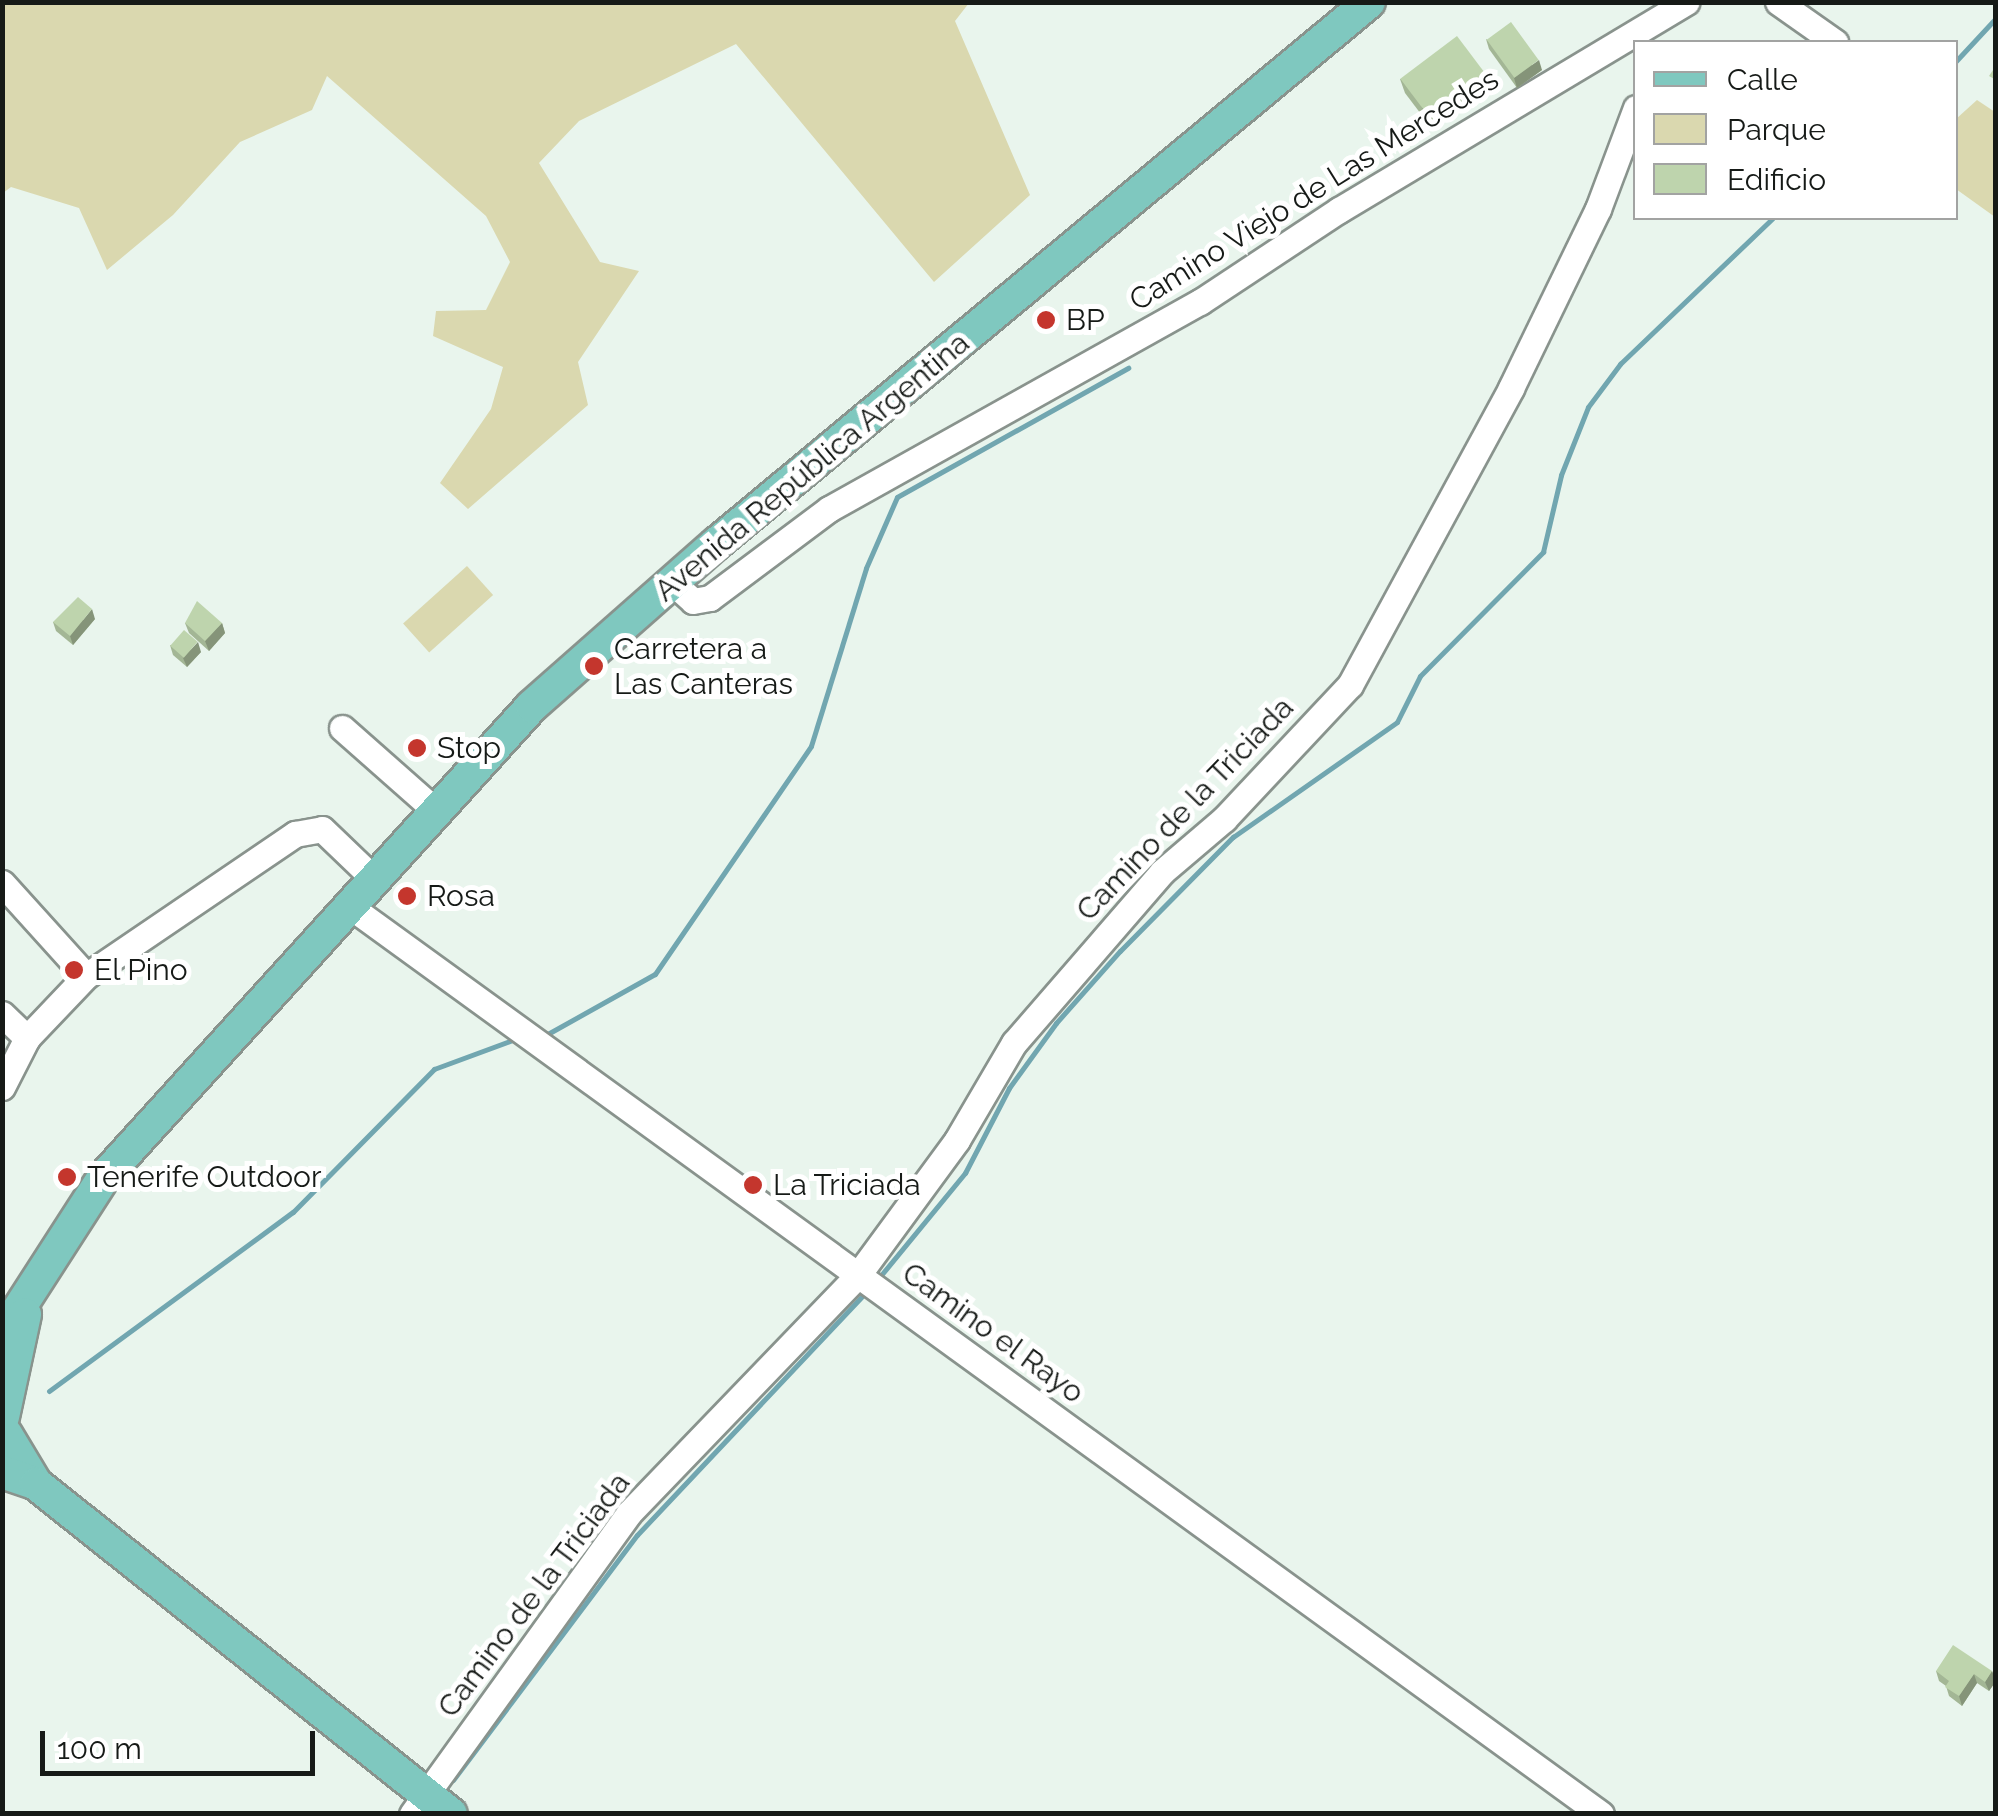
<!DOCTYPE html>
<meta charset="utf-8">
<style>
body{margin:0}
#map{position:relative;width:1998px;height:1816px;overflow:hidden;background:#e9f5ed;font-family:Raleway,sans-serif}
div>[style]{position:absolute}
.green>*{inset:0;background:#dad8af;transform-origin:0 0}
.stream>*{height:5px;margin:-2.5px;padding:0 2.5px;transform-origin:2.5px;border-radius:2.5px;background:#71a6b0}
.roads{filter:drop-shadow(2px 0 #89938d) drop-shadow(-2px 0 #89938d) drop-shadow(0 2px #89938d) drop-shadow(0 -2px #89938d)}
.minor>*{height:25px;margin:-12.5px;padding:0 12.5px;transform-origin:12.5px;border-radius:12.5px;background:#fff}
.major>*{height:32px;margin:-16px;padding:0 16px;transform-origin:16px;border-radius:16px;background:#7fc8bf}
.wall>*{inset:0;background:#a3b695}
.shaded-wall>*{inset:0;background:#859479;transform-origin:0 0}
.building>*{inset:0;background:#bed4ad;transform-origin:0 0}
.dots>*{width:28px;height:28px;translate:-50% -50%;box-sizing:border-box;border:5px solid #fff;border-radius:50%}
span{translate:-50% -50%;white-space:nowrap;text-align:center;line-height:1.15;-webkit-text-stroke:10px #fff;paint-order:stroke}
.street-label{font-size:30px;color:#161a17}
.poi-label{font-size:30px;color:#161a17}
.left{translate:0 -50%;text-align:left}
.frame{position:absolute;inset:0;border:5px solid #161a17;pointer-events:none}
.legend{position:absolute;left:1633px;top:40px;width:325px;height:180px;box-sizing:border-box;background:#fff;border:2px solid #a2a3a2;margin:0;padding:12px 18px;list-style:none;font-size:30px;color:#161a17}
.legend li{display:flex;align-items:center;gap:20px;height:50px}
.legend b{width:50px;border:2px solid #a2a3a2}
.scale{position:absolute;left:40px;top:1731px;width:275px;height:45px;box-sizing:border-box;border:5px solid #161a17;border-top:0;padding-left:12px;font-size:30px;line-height:35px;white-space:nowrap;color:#161a17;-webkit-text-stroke:8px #fff;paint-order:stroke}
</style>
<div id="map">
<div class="green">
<div style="clip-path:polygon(969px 3px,955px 21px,1030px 195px,934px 282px,736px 44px,579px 121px,539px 163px,600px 262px,639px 271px,578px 362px,588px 405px,468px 509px,440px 483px,491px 409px,503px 367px,433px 336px,436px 311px,486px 310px,510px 262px,486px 216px,327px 76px,312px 110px,240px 142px,173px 215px,107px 270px,79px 208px,11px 187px,3px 193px,3px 3px)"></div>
<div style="clip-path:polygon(1977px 100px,1995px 112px,1995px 217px,1956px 189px,1956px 119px)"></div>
<div style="left:467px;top:566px;width:39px;height:86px;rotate:48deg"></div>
</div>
<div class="stream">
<div style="left:1956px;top:61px;width:59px;rotate:-47.1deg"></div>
<div style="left:544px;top:1036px;width:127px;rotate:-29.2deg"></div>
<div style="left:655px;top:974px;width:276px;rotate:-55.6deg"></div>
<div style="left:811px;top:746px;width:186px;rotate:-72.8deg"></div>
<div style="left:866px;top:568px;width:77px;rotate:-66.4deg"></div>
<div style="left:897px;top:497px;width:265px;rotate:-29.2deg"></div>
<div style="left:882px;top:1274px;width:131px;rotate:-50.6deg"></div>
<div style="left:965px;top:1173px;width:96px;rotate:-62.6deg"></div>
<div style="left:1009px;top:1088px;width:80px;rotate:-54.1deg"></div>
<div style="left:1056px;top:1023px;width:96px;rotate:-48.4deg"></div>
<div style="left:1120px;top:951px;width:161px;rotate:-45.3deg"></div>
<div style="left:1233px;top:837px;width:200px;rotate:-35deg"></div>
<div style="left:1397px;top:722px;width:51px;rotate:-63.4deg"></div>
<div style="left:1420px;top:676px;width:175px;rotate:-45.2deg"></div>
<div style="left:1543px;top:552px;width:79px;rotate:-76.8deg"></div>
<div style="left:1561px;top:475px;width:73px;rotate:-68.3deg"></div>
<div style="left:1588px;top:407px;width:54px;rotate:-53.3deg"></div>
<div style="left:1620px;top:364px;width:211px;rotate:-43.7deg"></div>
<div style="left:49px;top:1391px;width:303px;rotate:-36.3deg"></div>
<div style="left:293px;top:1212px;width:201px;rotate:-45.4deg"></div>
<div style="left:434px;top:1069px;width:86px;rotate:-20.3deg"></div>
<div style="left:453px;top:1780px;width:306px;rotate:-53.1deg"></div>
<div style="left:637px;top:1535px;width:334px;rotate:-46.7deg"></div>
</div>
<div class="roads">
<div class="minor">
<div style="left:1778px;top:2px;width:70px;rotate:35.1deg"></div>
<div style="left:672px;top:582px;width:28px;rotate:42deg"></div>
<div style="left:693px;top:601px;width:17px;rotate:-10deg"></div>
<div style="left:710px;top:598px;width:149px;rotate:-36.8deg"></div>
<div style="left:829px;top:509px;width:425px;rotate:-29.2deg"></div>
<div style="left:1200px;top:302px;width:167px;rotate:-33.5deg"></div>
<div style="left:1339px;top:210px;width:405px;rotate:-30.9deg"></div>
<div style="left:342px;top:728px;width:124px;rotate:41.4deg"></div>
<div style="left:2px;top:883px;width:125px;rotate:47.9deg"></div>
<div style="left:348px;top:905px;width:1548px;rotate:35.96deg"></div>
<div style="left:2px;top:1014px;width:35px;rotate:44deg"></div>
<div style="left:2px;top:1087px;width:55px;rotate:-63deg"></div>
<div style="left:27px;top:1038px;width:86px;rotate:-46.4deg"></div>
<div style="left:86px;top:976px;width:253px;rotate:-34.2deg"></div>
<div style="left:295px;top:834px;width:27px;rotate:-10deg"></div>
<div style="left:322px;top:829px;width:69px;rotate:43.8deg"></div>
<div style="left:412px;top:1814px;width:371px;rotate:-54.2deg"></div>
<div style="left:629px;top:1513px;width:330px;rotate:-46.1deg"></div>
<div style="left:858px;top:1275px;width:167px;rotate:-53.7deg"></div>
<div style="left:957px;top:1140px;width:113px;rotate:-59.6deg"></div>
<div style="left:1014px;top:1043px;width:226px;rotate:-49.1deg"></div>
<div style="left:1162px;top:872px;width:82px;rotate:-40.5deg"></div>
<div style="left:1224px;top:819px;width:184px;rotate:-46.8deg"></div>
<div style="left:1350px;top:685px;width:338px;rotate:-61.5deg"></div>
<div style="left:1511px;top:388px;width:199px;rotate:-64.1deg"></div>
<div style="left:1598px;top:209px;width:108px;rotate:-69.4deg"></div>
</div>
<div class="major">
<div style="left:2px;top:1335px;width:188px;rotate:-57.2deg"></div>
<div style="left:104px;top:1177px;width:636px;rotate:-47.74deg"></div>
<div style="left:532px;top:706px;width:247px;rotate:-41.4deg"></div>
<div style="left:717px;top:543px;width:847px;rotate:-39.68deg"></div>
<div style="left:3px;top:1417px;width:105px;rotate:-77.9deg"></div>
<div style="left:6px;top:1434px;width:58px;rotate:59deg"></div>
<div style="left:2px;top:1472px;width:36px;rotate:19deg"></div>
<div style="left:36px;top:1484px;width:530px;rotate:38.49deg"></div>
</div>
</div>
<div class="wall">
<div style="clip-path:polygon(1486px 39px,1542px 70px,1517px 88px,1489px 49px)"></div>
<div style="clip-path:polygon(1400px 79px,1490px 87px,1433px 130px,1405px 93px)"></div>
<div style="clip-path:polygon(95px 619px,73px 645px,56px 631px,53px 622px)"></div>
<div style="clip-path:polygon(185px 623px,222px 623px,225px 633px,209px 651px,189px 633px)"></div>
<div style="clip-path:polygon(170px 645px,201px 652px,187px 667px,173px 655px)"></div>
<div style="clip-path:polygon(1936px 1671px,1992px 1671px,1996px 1681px,1989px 1691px,1977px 1683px,1962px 1706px,1949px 1696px,1946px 1686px,1939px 1681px)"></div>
</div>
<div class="shaded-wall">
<div style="clip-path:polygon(1539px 60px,1542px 70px,1517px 88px,1514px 78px)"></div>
<div style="left:1485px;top:73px;width:15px;height:71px;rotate:70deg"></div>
<div style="clip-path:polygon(92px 609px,95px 619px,73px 645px,70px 636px)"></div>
<div style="clip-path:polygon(222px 623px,225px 633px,209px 651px,205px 641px)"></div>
<div style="clip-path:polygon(198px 642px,201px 652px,187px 667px,183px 658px)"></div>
<div style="clip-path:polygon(1992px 1671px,1996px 1681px,1989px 1691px,1985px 1682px)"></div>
<div style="clip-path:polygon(1974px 1674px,1977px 1683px,1962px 1706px,1959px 1696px)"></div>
</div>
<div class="building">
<div style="left:1511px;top:22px;width:47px;height:30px;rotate:54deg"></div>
<div style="left:1457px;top:36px;width:46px;height:71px;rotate:53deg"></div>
<div style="clip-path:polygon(1993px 70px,1996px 72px,1996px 80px,1989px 76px)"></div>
<div style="clip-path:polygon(78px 597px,92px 609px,70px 636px,53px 622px)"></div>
<div style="clip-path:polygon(197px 601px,222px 623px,205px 641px,185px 623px)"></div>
<div style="left:184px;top:630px;width:18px;height:21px;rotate:41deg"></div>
<div style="clip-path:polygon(1953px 1645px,1992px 1671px,1985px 1682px,1974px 1674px,1959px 1696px,1945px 1687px,1949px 1681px,1936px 1671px)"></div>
</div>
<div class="dots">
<div style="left:1046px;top:320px;background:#c4362d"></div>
<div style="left:594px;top:666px;background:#c4362d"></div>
<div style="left:417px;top:748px;background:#c4362d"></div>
<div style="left:407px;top:896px;background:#c4362d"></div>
<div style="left:74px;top:970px;background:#c4362d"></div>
<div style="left:67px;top:1177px;background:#c4362d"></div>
<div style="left:753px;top:1185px;background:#c4362d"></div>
</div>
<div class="street-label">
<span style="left:1314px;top:190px;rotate:-32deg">Camino Viejo de Las Mercedes</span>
<span style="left:812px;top:467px;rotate:-40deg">Avenida República Argentina</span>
<span style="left:1185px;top:809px;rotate:-46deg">Camino de la Triciada</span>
<span style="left:993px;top:1333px;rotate:36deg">Camino el Rayo</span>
<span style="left:534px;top:1595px;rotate:-53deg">Camino de la Triciada</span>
</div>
<div class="poi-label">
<span class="left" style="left:1066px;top:320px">BP</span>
<span class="left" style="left:614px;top:666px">Carretera a<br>Las Canteras</span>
<span class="left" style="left:437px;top:748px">Stop</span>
<span class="left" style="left:427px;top:896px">Rosa</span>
<span class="left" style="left:94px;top:970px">El Pino</span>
<span class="left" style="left:87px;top:1177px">Tenerife Outdoor</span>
<span class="left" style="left:773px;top:1185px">La Triciada</span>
</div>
<div class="frame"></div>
<ul class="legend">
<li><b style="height:12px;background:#7fc8bf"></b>Calle</li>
<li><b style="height:28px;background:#dad8af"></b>Parque</li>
<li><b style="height:28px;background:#bed4ad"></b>Edificio</li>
</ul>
<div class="scale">100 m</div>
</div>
